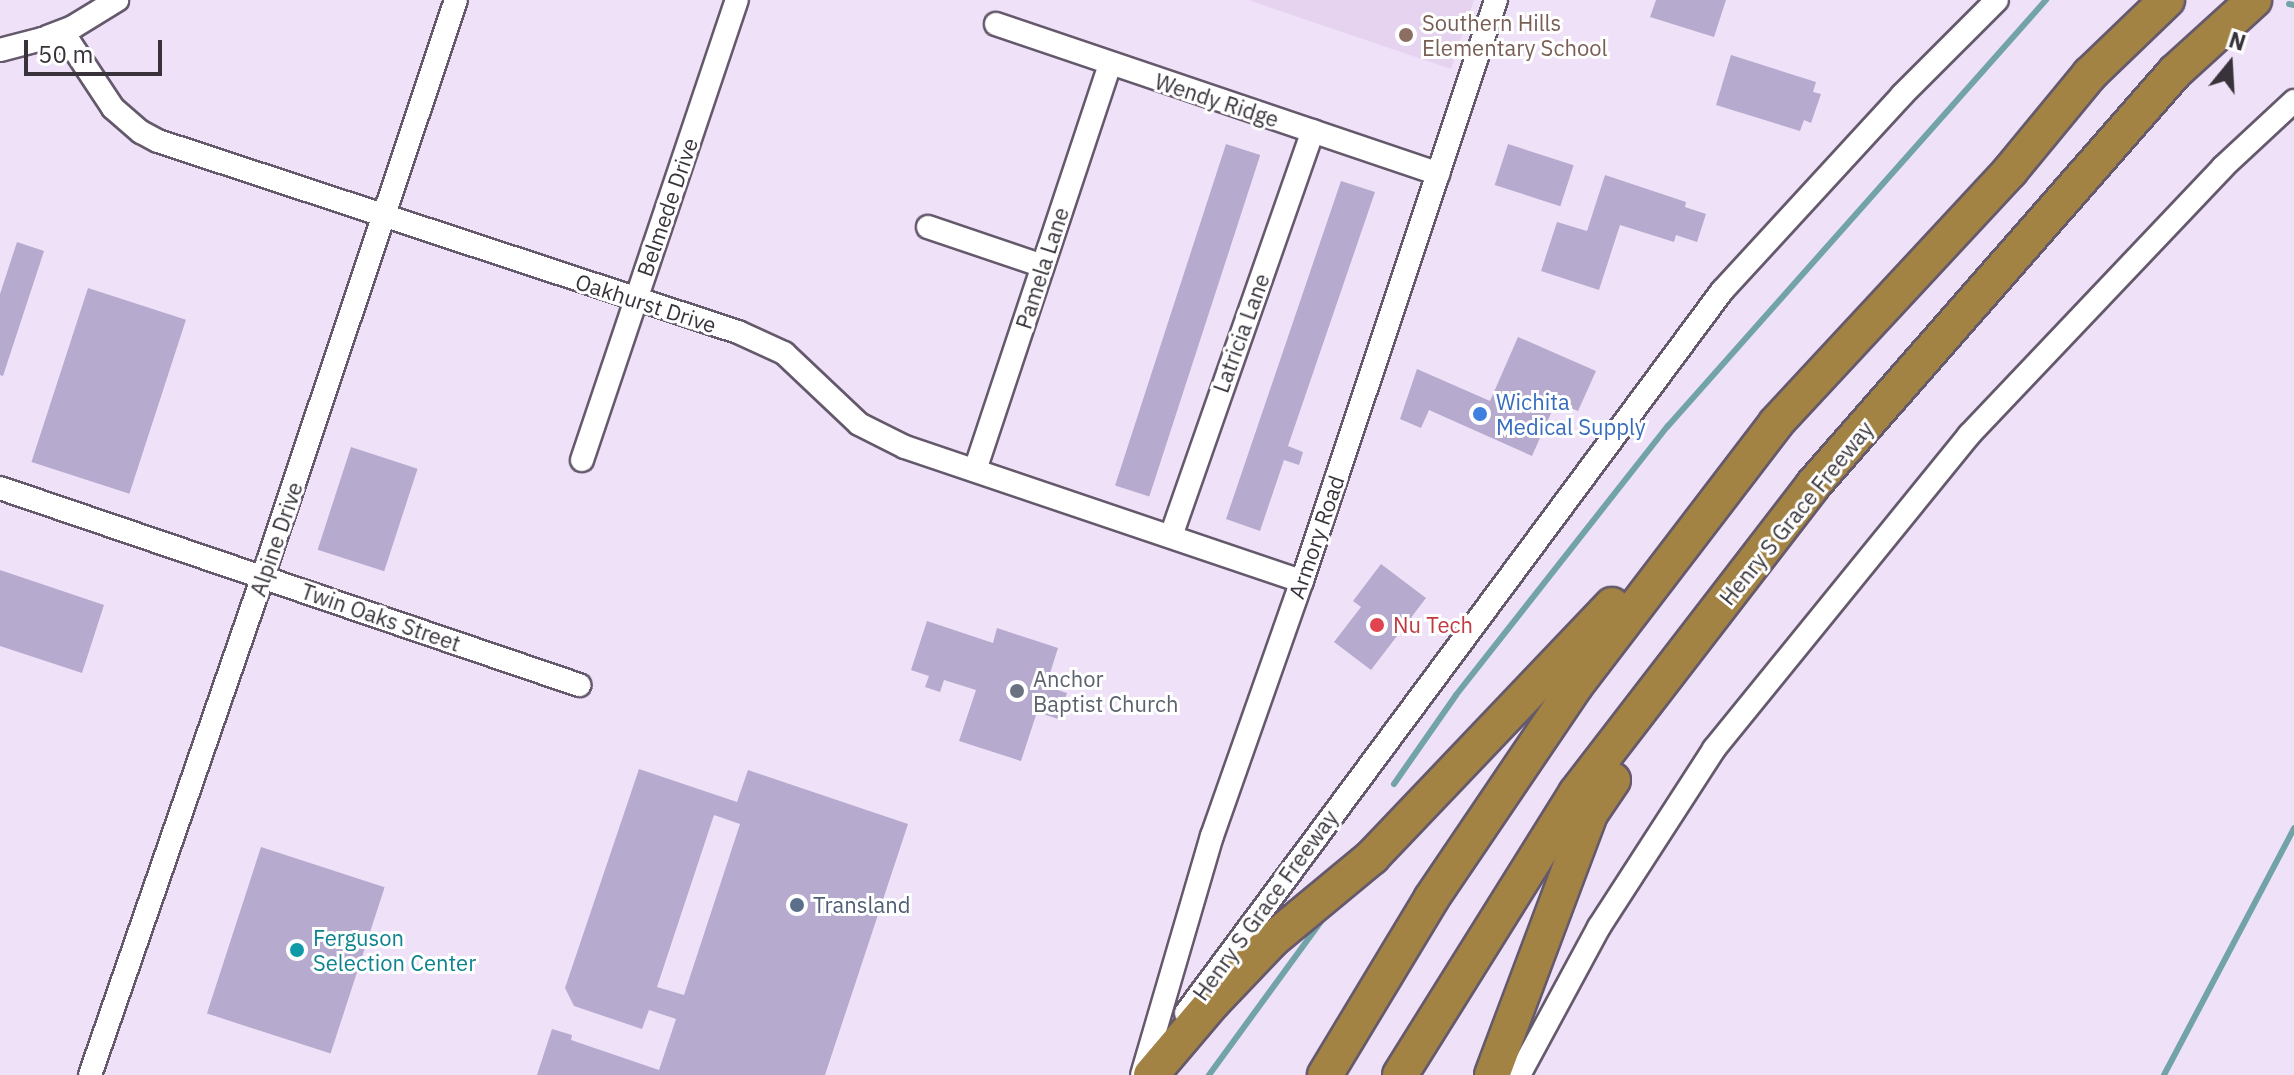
<!DOCTYPE html>
<style>
body{margin:0}
#map{position:relative;width:2294px;height:1075px;overflow:hidden;background:#efe2f8;font-family:"IBM Plex Sans",sans-serif}
div>[style]{position:absolute}
.built>*{inset:0;background:#e5d3f0}
.stream>*{height:6px;margin:-3px;padding:0 3px;transform-origin:3px;border-radius:3px;background:#72a3a8}
.building>*{inset:0;background:#b6aace;transform-origin:0 0}
.roads{filter:drop-shadow(2px 0 #65596c) drop-shadow(-2px 0 #65596c) drop-shadow(0 2px #65596c) drop-shadow(0 -2px #65596c)}
.minor>*{height:22px;margin:-11px;padding:0 11px;transform-origin:11px;border-radius:11px;background:#fff}
.highway>*{height:34px;margin:-17px;padding:0 17px;transform-origin:17px;border-radius:17px;background:#a38344}
.dots>*{width:22px;height:22px;translate:-50% -50%;box-sizing:border-box;border:4px solid #fff;border-radius:50%}
span{translate:-50% -50%;white-space:nowrap;text-align:center;line-height:1.15;-webkit-text-stroke:6px #fff;paint-order:stroke}
.education-label{font-size:22px;color:#785e54}
.left{translate:0 -50%;text-align:left}
.street-label{font-size:22px;color:#38333b}
.shop-label{font-size:22px;color:#366cbe}
.health-label{font-size:22px;color:#be3a42}
.worship-label{font-size:22px;color:#5b616d}
.service-label{font-size:22px;color:#4e5e75}
.culture-label{font-size:22px;color:#0d838f}
.north{position:absolute;left:2190px;top:24px;width:80px;height:80px;-webkit-text-stroke:6px #fff;paint-order:stroke;rotate:18deg;font-size:22px;font-weight:700;line-height:32px;text-align:center;color:#38333b}
.north::after{content:'';display:block;margin:auto;width:28px;height:36px;background:#38333b;clip-path:polygon(50% 0,100% 100%,50% 72%,0 100%)}
.scale{position:absolute;left:24px;top:40px;width:138px;height:36px;box-sizing:border-box;border:4px solid #38333b;border-top:0;padding-left:10px;font-size:24px;line-height:28px;white-space:nowrap;color:#38333b;-webkit-text-stroke:6px #fff;paint-order:stroke}
</style>
<div id="map">
<div class="built">
<div style="clip-path:polygon(1248px 0,1474px 0,1451px 69px)"></div>
</div>
<div class="stream">
<div style="left:2289px;top:4px;width:5px;rotate:11deg"></div>
<div style="left:1394px;top:784px;width:108px;rotate:-55.1deg"></div>
<div style="left:1456px;top:695px;width:342px;rotate:-51.8deg"></div>
<div style="left:1668px;top:426px;width:570px;rotate:-48.42deg"></div>
<div style="left:1209px;top:1075px;width:200px;rotate:-53.9deg"></div>
<div style="left:2164px;top:1075px;width:279px;rotate:-62.2deg"></div>
</div>
<div class="building">
<div style="clip-path:polygon(1656px 0,1726px 0,1714px 37px,1650px 17px)"></div>
<div style="clip-path:polygon(1731px 55px,1816px 82px,1813px 92px,1821px 94px,1811px 123px,1804px 120px,1800px 131px,1716px 105px)"></div>
<div style="left:1226px;top:144px;width:36px;height:359px;rotate:18deg"></div>
<div style="left:1508px;top:144px;width:69px;height:43px;rotate:18deg"></div>
<div style="clip-path:polygon(1605px 175px,1686px 202px,1685px 207px,1706px 214px,1697px 242px,1676px 235px,1674px 242px,1620px 225px,1599px 290px,1541px 271px,1557px 222px,1587px 231px)"></div>
<div style="clip-path:polygon(1341px 181px,1375px 192px,1288px 446px,1303px 452px,1299px 465px,1284px 460px,1260px 531px,1226px 519px)"></div>
<div style="clip-path:polygon(17px 242px,44px 251px,3px 376px,0 375px,0 294px)"></div>
<div style="left:88px;top:288px;width:103px;height:183px;rotate:18deg"></div>
<div style="clip-path:polygon(1518px 337px,1596px 371px,1578px 411px,1556px 402px,1532px 456px,1429px 410px,1421px 428px,1400px 419px,1417px 369px,1490px 401px)"></div>
<div style="left:351px;top:447px;width:70px;height:108px;rotate:18deg"></div>
<div style="clip-path:polygon(1381px 564px,1426px 598px,1371px 670px,1334px 642px,1361px 607px,1353px 601px)"></div>
<div style="clip-path:polygon(0 570px,104px 605px,82px 673px,0 646px)"></div>
<div style="clip-path:polygon(927px 621px,993px 643px,997px 628px,1058px 648px,1046px 686px,1067px 693px,1058px 719px,1037px 712px,1021px 761px,959px 741px,976px 690px,944px 680px,940px 692px,925px 687px,929px 676px,911px 670px)"></div>
<div style="clip-path:polygon(evenodd,639px 769px,737px 802px,748px 770px,908px 824px,825px 1075px,537px 1075px,552px 1029px,572px 1035px,571px 1040px,659px 1070px,676px 1019px,649px 1010px,642px 1029px,574px 1006px,565px 988px,639px 769px,714px 815px,740px 824px,684px 995px,657px 987px,714px 815px)"></div>
<div style="left:261px;top:847px;width:130px;height:175px;rotate:18deg"></div>
</div>
<div class="roads">
<div class="minor">
<div style="left:996px;top:24px;width:467px;rotate:18.7deg"></div>
<div style="left:47px;top:37px;width:28px;rotate:-21deg"></div>
<div style="left:73px;top:27px;width:52px;rotate:-31.5deg"></div>
<div style="left:0;top:50px;width:43px;rotate:-14.7deg"></div>
<div style="left:42px;top:39px;width:28px;rotate:8deg"></div>
<div style="left:70px;top:43px;width:78px;rotate:56.5deg"></div>
<div style="left:113px;top:108px;width:37px;rotate:41deg"></div>
<div style="left:141px;top:132px;width:19px;rotate:28deg"></div>
<div style="left:158px;top:141px;width:611px;rotate:18.23deg"></div>
<div style="left:738px;top:332px;width:51px;rotate:24.5deg"></div>
<div style="left:784px;top:353px;width:103px;rotate:43.4deg"></div>
<div style="left:859px;top:424px;width:51px;rotate:26.6deg"></div>
<div style="left:905px;top:447px;width:419px;rotate:18.7deg"></div>
<div style="left:928px;top:227px;width:121px;rotate:18.7deg"></div>
<div style="left:582px;top:460px;width:485px;rotate:-71.4deg"></div>
<div style="left:975px;top:470px;width:427px;rotate:-71.6deg"></div>
<div style="left:0;top:488px;width:612px;rotate:18.79deg"></div>
<div style="left:1171px;top:536px;width:429px;rotate:-70.7deg"></div>
<div style="left:1186px;top:1013px;width:899px;rotate:-53.41deg"></div>
<div style="left:1722px;top:291px;width:266px;rotate:-47.4deg"></div>
<div style="left:1902px;top:95px;width:134px;rotate:-45deg"></div>
<div style="left:90px;top:1075px;width:528px;rotate:-70.88deg"></div>
<div style="left:263px;top:576px;width:607px;rotate:-71.48deg"></div>
<div style="left:1142px;top:1075px;width:249px;rotate:-73.7deg"></div>
<div style="left:1212px;top:836px;width:270px;rotate:-70.6deg"></div>
<div style="left:1302px;top:581px;width:613px;rotate:-71.54deg"></div>
<div style="left:1519px;top:1075px;width:168px;rotate:-61.6deg"></div>
<div style="left:1599px;top:927px;width:212px;rotate:-57.1deg"></div>
<div style="left:1714px;top:749px;width:405px;rotate:-50.9deg"></div>
<div style="left:1969px;top:435px;width:369px;rotate:-46.5deg"></div>
<div style="left:2223px;top:167px;width:97px;rotate:-42.9deg"></div>
</div>
<div class="highway">
<div style="left:1151px;top:1075px;width:96px;rotate:-49.7deg"></div>
<div style="left:1213px;top:1002px;width:87px;rotate:-46.4deg"></div>
<div style="left:1273px;top:939px;width:129px;rotate:-39.6deg"></div>
<div style="left:1372px;top:857px;width:348px;rotate:-46.4deg"></div>
<div style="left:1325px;top:1075px;width:205px;rotate:-58.9deg"></div>
<div style="left:1431px;top:899px;width:258px;rotate:-55.9deg"></div>
<div style="left:1576px;top:685px;width:330px;rotate:-52.6deg"></div>
<div style="left:1776px;top:423px;width:344px;rotate:-47.1deg"></div>
<div style="left:2010px;top:171px;width:126px;rotate:-50.5deg"></div>
<div style="left:2090px;top:74px;width:107px;rotate:-43.9deg"></div>
<div style="left:1400px;top:1075px;width:332px;rotate:-58deg"></div>
<div style="left:1576px;top:793px;width:389px;rotate:-52.4deg"></div>
<div style="left:1813px;top:485px;width:549px;rotate:-48.77deg"></div>
<div style="left:2175px;top:72px;width:107px;rotate:-42.3deg"></div>
<div style="left:1492px;top:1075px;width:279px;rotate:-69.4deg"></div>
<div style="left:1590px;top:814px;width:41px;rotate:-55.9deg"></div>
</div>
</div>
<div class="dots">
<div style="left:1406px;top:35px;background:#8d6e63"></div>
<div style="left:1480px;top:414px;background:#3f7fe0"></div>
<div style="left:1377px;top:625px;background:#e0444e"></div>
<div style="left:1017px;top:691px;background:#6b7280"></div>
<div style="left:797px;top:905px;background:#5c6f8a"></div>
<div style="left:297px;top:950px;background:#0f9aa8"></div>
</div>
<div class="education-label">
<span class="left" style="left:1422px;top:35px">Southern Hills<br>Elementary School</span>
</div>
<div class="street-label">
<span style="left:1217px;top:100px;rotate:18deg">Wendy Ridge</span>
<span style="left:667px;top:207px;rotate:-71deg">Belmede Drive</span>
<span style="left:1042px;top:268px;rotate:-72deg">Pamela Lane</span>
<span style="left:646px;top:303px;rotate:18deg">Oakhurst Drive</span>
<span style="left:1241px;top:333px;rotate:-70deg">Latricia Lane</span>
<span style="left:1796px;top:513px;rotate:-51deg">Henry S Grace Freeway</span>
<span style="left:1316px;top:537px;rotate:-71deg">Armory Road</span>
<span style="left:276px;top:539px;rotate:-71deg">Alpine Drive</span>
<span style="left:381px;top:617px;rotate:19deg">Twin Oaks Street</span>
<span style="left:1265px;top:905px;rotate:-54deg">Henry S Grace Freeway</span>
</div>
<div class="shop-label">
<span class="left" style="left:1496px;top:414px">Wichita<br>Medical Supply</span>
</div>
<div class="health-label">
<span class="left" style="left:1393px;top:625px">Nu Tech</span>
</div>
<div class="worship-label">
<span class="left" style="left:1033px;top:691px">Anchor<br>Baptist Church</span>
</div>
<div class="service-label">
<span class="left" style="left:813px;top:905px">Transland</span>
</div>
<div class="culture-label">
<span class="left" style="left:313px;top:950px">Ferguson<br>Selection Center</span>
</div>
<div class="north">N</div>
<div class="scale">50 m</div>
</div>
